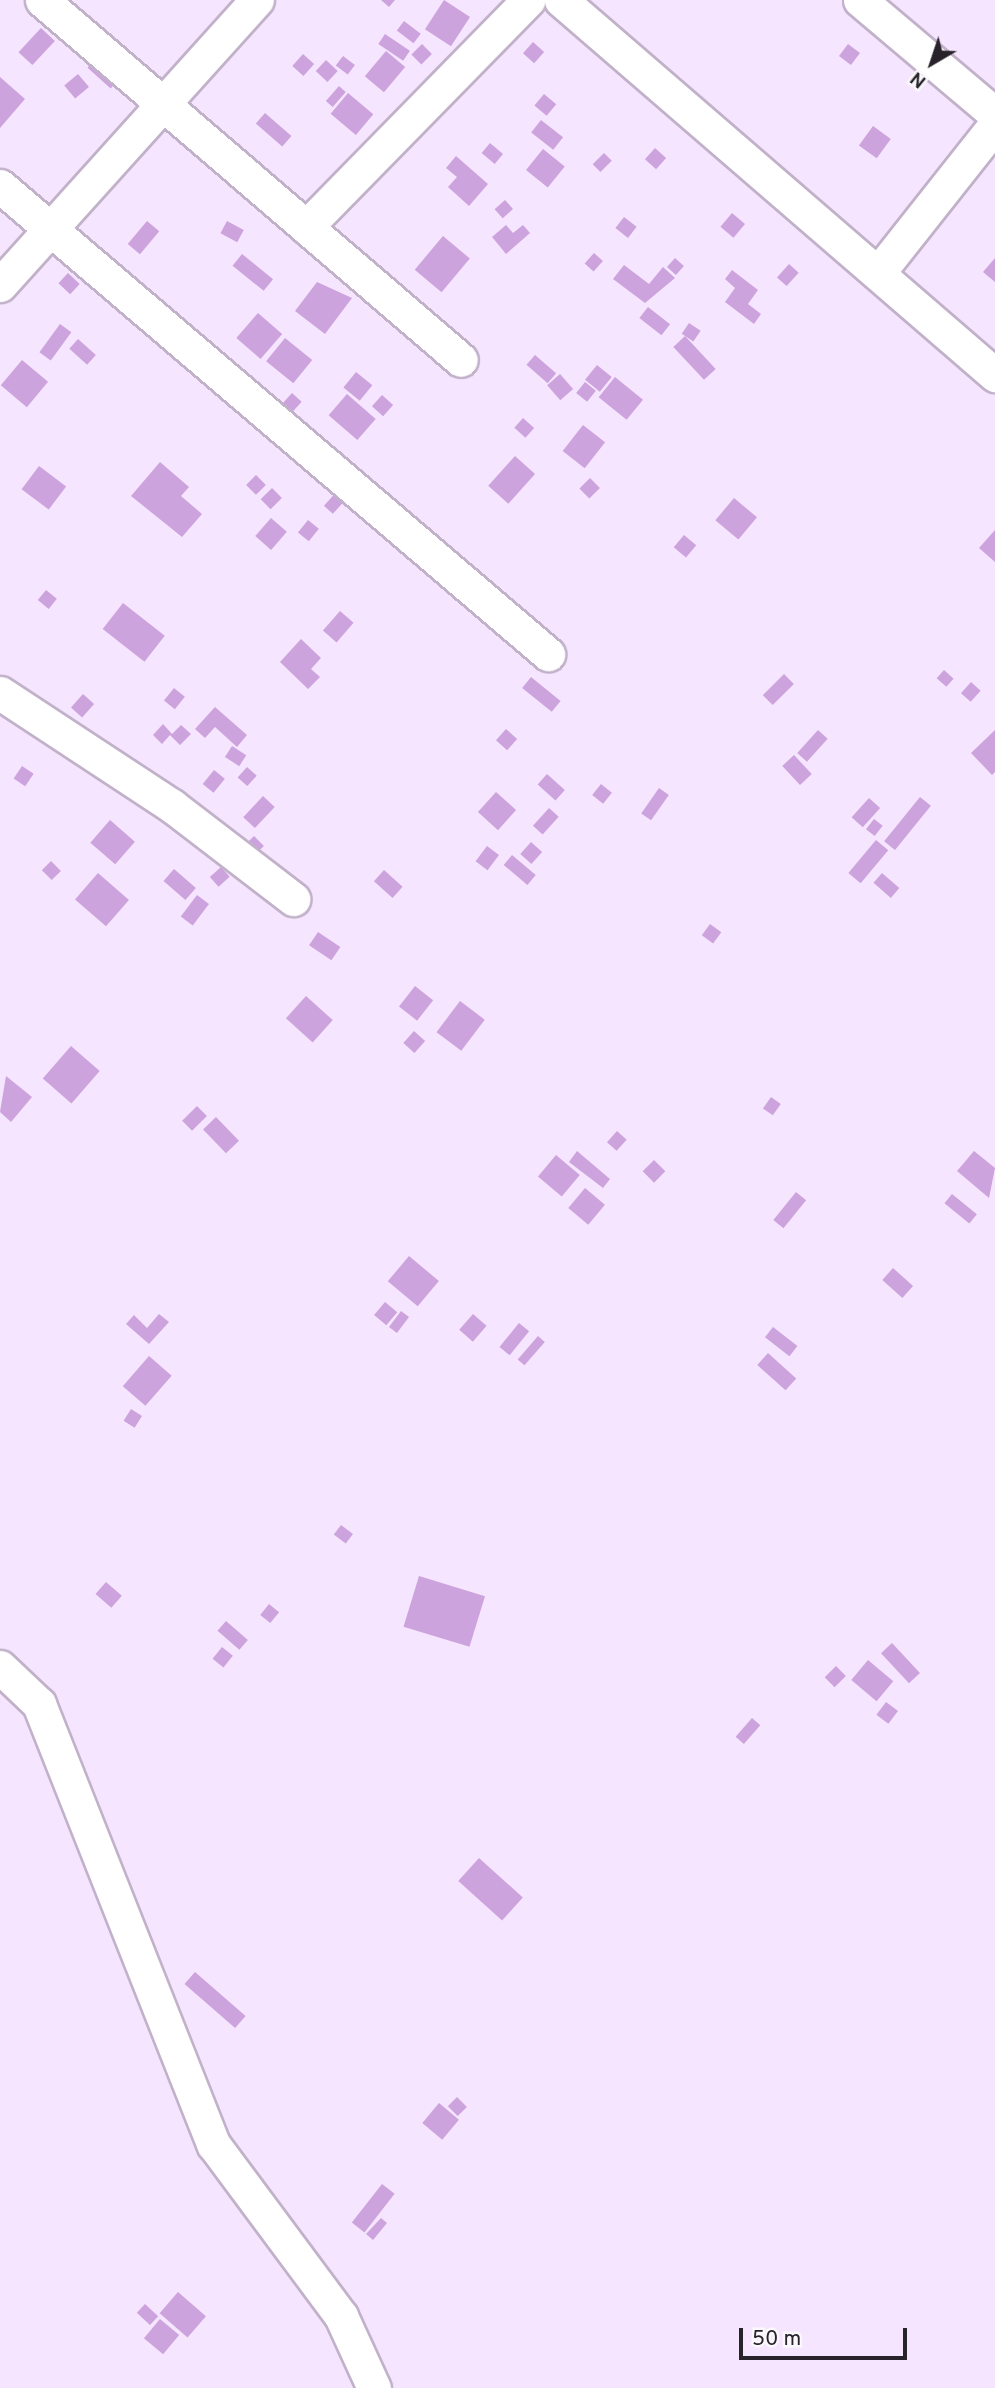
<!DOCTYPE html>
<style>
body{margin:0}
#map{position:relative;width:995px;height:2388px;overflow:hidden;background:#f6e5fe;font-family:Overpass,sans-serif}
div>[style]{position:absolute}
.building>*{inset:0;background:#cca3dd;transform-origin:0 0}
.roads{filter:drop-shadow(2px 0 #c1b1c9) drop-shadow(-2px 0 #c1b1c9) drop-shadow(0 2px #c1b1c9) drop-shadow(0 -2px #c1b1c9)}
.minor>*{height:33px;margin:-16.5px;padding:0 16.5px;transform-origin:16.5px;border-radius:16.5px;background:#fff}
span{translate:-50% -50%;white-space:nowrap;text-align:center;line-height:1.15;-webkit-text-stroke:7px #fbf8fd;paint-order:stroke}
.north{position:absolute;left:897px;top:28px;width:70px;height:70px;-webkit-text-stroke:5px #fbf8fd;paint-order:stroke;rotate:219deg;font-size:19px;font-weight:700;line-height:28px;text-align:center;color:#28222b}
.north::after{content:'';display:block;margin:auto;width:24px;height:32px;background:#28222b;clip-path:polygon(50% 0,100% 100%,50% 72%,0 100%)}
.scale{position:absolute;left:739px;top:2328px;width:168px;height:32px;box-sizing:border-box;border:4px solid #28222b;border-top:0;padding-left:9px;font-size:21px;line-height:24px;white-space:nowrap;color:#28222b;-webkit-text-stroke:5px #fbf8fd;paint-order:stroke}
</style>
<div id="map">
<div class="building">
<div style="clip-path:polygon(381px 0,395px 0,389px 7px)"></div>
<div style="left:444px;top:0;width:31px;height:35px;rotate:33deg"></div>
<div style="left:404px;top:21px;width:21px;height:12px;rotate:37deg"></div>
<div style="left:41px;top:28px;width:19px;height:33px;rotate:43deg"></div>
<div style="left:385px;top:34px;width:30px;height:12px;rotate:34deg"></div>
<div style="left:533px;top:42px;width:15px;height:15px;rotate:42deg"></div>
<div style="left:422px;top:44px;width:14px;height:15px;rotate:45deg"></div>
<div style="left:848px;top:44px;width:15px;height:15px;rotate:37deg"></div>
<div style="left:386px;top:51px;width:25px;height:33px;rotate:40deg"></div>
<div style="left:303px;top:54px;width:15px;height:16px;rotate:42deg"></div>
<div style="left:99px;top:55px;width:31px;height:17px;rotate:42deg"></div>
<div style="left:343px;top:56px;width:15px;height:12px;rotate:37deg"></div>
<div style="left:326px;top:60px;width:16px;height:15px;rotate:43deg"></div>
<div style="left:78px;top:74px;width:17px;height:18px;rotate:50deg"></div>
<div style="clip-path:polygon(0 77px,25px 99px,0 128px)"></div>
<div style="left:339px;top:86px;width:9px;height:20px;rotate:41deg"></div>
<div style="left:348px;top:93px;width:33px;height:27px;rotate:40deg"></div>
<div style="left:544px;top:94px;width:16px;height:15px;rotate:40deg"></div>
<div style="left:265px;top:113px;width:35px;height:14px;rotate:41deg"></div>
<div style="left:541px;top:120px;width:28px;height:16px;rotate:38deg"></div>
<div style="left:873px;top:126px;width:22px;height:24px;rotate:36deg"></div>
<div style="left:490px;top:143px;width:17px;height:13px;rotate:40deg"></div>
<div style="left:655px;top:148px;width:15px;height:15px;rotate:42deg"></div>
<div style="left:543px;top:149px;width:28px;height:27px;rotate:39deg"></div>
<div style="left:604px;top:153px;width:11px;height:16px;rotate:45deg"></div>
<div style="clip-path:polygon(456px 156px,488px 184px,469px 206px,448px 187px,457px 177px,446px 168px)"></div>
<div style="left:505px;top:200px;width:12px;height:14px;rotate:48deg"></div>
<div style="left:732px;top:213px;width:17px;height:18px;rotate:40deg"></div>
<div style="left:624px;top:217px;width:16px;height:14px;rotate:38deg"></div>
<div style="left:147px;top:221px;width:16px;height:30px;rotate:40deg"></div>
<div style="left:227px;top:221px;width:19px;height:14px;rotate:28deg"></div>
<div style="clip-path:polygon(506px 225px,513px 233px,523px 225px,530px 233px,506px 254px,492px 237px)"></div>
<div style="left:443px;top:236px;width:35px;height:44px;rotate:40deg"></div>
<div style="left:594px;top:253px;width:12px;height:14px;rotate:42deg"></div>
<div style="left:242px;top:254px;width:40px;height:15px;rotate:39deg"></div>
<div style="left:675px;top:258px;width:12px;height:12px;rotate:42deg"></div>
<div style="clip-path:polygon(995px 258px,995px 282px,983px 272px)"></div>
<div style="left:789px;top:264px;width:13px;height:18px;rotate:42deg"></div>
<div style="clip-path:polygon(624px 265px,649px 284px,663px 267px,675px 278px,645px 303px,613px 279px)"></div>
<div style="clip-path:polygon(732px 270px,758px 290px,748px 304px,761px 314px,754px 324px,725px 302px,735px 288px,725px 279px)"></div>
<div style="left:68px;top:273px;width:16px;height:14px;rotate:43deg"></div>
<div style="clip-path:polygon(317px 282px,352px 298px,325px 334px,295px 311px)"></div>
<div style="left:648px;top:307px;width:28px;height:14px;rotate:38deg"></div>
<div style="left:258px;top:313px;width:32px;height:33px;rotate:41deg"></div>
<div style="left:689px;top:323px;width:14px;height:13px;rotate:34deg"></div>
<div style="left:60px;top:324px;width:14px;height:35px;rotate:36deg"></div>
<div style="left:685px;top:336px;width:45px;height:16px;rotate:47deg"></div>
<div style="left:285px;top:338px;width:35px;height:30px;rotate:39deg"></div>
<div style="left:78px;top:339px;width:24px;height:13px;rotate:42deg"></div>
<div style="left:535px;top:355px;width:28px;height:13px;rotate:41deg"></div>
<div style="left:22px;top:360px;width:34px;height:33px;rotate:40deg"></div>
<div style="left:597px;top:365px;width:19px;height:19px;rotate:39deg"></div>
<div style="left:356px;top:372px;width:21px;height:20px;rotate:39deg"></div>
<div style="left:560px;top:374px;width:20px;height:17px;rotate:49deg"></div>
<div style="left:615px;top:377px;width:36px;height:26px;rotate:39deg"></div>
<div style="left:585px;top:382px;width:14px;height:14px;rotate:39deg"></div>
<div style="left:292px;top:393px;width:13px;height:20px;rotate:42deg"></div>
<div style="left:347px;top:394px;width:38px;height:28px;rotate:41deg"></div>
<div style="left:382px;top:395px;width:15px;height:15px;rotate:42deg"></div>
<div style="left:523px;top:418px;width:15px;height:13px;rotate:42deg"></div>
<div style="left:583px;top:425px;width:28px;height:33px;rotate:38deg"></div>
<div style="left:515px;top:456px;width:27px;height:40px;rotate:42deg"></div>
<div style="clip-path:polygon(160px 462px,189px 487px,181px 496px,202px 514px,182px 537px,131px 496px)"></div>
<div style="left:39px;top:466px;width:34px;height:29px;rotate:37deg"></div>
<div style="left:256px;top:475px;width:14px;height:14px;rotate:45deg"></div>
<div style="left:590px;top:478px;width:14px;height:15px;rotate:45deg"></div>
<div style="left:272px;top:488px;width:14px;height:16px;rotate:45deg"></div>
<div style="left:340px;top:488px;width:12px;height:24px;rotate:42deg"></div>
<div style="left:734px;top:498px;width:30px;height:29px;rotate:40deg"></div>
<div style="left:271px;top:518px;width:21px;height:24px;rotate:41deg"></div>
<div style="left:308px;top:520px;width:14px;height:16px;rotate:39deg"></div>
<div style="clip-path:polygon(995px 530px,995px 562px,979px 548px)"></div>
<div style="left:684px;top:535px;width:16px;height:16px;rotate:40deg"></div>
<div style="left:46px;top:590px;width:14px;height:13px;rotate:39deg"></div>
<div style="left:123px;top:603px;width:53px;height:33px;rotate:38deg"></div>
<div style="left:340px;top:611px;width:18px;height:26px;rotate:41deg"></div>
<div style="clip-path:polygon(301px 639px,321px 658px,311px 669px,320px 677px,308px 689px,280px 662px)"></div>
<div style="left:944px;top:670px;width:13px;height:11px;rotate:42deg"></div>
<div style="left:784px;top:674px;width:14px;height:30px;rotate:45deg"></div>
<div style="left:531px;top:677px;width:38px;height:14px;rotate:39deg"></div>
<div style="left:971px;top:682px;width:13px;height:15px;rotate:42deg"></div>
<div style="left:174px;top:688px;width:14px;height:16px;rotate:39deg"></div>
<div style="left:83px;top:694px;width:15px;height:18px;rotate:42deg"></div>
<div style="clip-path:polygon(215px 707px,247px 735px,237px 747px,215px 727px,205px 738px,195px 729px)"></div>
<div style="clip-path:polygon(163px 724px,172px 734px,181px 725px,191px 734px,180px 745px,170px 735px,162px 744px,153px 735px)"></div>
<div style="left:506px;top:729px;width:15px;height:15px;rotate:42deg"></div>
<div style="left:818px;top:730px;width:13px;height:31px;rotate:42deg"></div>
<div style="clip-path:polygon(995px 730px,995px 772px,992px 775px,971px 753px)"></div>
<div style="left:232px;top:746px;width:17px;height:13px;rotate:33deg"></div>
<div style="left:794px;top:755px;width:26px;height:16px;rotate:47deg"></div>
<div style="left:22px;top:766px;width:14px;height:15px;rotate:34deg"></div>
<div style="left:247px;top:767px;width:13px;height:14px;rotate:42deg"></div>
<div style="left:214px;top:770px;width:14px;height:18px;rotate:39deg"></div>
<div style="left:547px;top:774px;width:24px;height:14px;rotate:42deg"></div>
<div style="left:601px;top:784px;width:14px;height:14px;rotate:39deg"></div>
<div style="left:659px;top:788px;width:12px;height:31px;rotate:35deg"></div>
<div style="left:496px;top:792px;width:27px;height:27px;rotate:42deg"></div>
<div style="left:263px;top:796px;width:16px;height:29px;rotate:43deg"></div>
<div style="left:920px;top:797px;width:14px;height:57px;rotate:39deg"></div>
<div style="left:869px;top:798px;width:15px;height:26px;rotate:42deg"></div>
<div style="left:549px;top:808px;width:13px;height:24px;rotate:42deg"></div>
<div style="left:874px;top:819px;width:11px;height:13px;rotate:38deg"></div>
<div style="left:110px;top:820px;width:33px;height:30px;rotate:41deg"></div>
<div style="left:254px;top:836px;width:14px;height:13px;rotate:45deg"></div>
<div style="left:876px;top:840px;width:16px;height:43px;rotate:40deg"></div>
<div style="left:531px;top:842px;width:15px;height:16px;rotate:42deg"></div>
<div style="left:487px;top:846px;width:15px;height:19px;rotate:37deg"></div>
<div style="left:512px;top:855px;width:31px;height:13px;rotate:40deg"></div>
<div style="left:51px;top:861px;width:14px;height:13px;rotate:45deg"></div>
<div style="left:221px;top:867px;width:13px;height:15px;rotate:48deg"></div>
<div style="left:174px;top:869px;width:29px;height:16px;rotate:41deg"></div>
<div style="left:384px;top:870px;width:25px;height:15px;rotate:42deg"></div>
<div style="left:98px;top:873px;width:41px;height:35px;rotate:41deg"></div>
<div style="left:882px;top:873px;width:23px;height:13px;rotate:41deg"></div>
<div style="left:197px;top:895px;width:15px;height:27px;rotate:37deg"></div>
<div style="left:710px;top:924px;width:14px;height:14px;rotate:36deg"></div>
<div style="left:318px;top:932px;width:27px;height:16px;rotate:34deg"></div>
<div style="left:415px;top:986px;width:23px;height:26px;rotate:38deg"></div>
<div style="left:306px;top:996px;width:36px;height:30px;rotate:42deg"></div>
<div style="left:460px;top:1001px;width:31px;height:39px;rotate:37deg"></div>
<div style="left:414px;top:1031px;width:15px;height:16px;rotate:42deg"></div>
<div style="left:71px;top:1046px;width:38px;height:43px;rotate:41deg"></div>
<div style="clip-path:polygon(6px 1076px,32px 1097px,11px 1122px,0 1112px)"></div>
<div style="left:771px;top:1097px;width:12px;height:14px;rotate:35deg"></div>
<div style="left:197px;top:1106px;width:14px;height:21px;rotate:45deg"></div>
<div style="left:216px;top:1117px;width:33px;height:18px;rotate:46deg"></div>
<div style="left:617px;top:1131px;width:13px;height:15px;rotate:42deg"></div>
<div style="clip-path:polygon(577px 1151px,610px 1179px,603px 1188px,569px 1162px)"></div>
<div style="clip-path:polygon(974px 1151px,995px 1168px,989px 1198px,957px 1171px)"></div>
<div style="left:556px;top:1155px;width:31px;height:28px;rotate:40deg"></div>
<div style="left:654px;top:1160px;width:16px;height:16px;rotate:45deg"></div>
<div style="left:585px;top:1188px;width:26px;height:26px;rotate:40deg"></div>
<div style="left:796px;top:1192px;width:13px;height:36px;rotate:39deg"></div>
<div style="left:952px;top:1194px;width:32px;height:12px;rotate:39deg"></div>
<div style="left:409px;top:1256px;width:39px;height:33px;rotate:40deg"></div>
<div style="left:893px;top:1268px;width:27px;height:16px;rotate:42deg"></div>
<div style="left:385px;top:1302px;width:16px;height:17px;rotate:40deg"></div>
<div style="left:401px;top:1311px;width:10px;height:20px;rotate:37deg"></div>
<div style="clip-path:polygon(159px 1314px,169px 1322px,149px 1344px,126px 1324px,134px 1315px,147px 1328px)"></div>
<div style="left:473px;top:1314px;width:18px;height:21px;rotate:41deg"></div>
<div style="left:519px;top:1323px;width:13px;height:31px;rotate:39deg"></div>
<div style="left:773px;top:1327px;width:31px;height:13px;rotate:38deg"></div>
<div style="left:538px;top:1336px;width:9px;height:31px;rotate:41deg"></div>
<div style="left:768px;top:1353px;width:38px;height:16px;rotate:42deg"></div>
<div style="left:149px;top:1356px;width:30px;height:40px;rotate:41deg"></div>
<div style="left:131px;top:1409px;width:13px;height:14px;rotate:32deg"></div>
<div style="left:341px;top:1525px;width:15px;height:12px;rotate:37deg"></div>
<div style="left:419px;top:1576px;width:69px;height:53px;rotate:17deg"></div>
<div style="left:106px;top:1582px;width:21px;height:16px;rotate:41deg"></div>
<div style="left:269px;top:1604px;width:13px;height:14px;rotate:39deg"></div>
<div style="left:226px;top:1621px;width:29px;height:13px;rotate:41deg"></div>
<div style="left:892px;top:1643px;width:41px;height:15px;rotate:47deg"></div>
<div style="left:222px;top:1647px;width:14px;height:15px;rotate:39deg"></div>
<div style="left:868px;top:1660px;width:33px;height:26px;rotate:40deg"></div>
<div style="left:836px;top:1666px;width:14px;height:16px;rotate:45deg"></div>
<div style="left:886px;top:1702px;width:15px;height:16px;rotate:37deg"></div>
<div style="left:752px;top:1718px;width:11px;height:25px;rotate:41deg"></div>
<div style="left:479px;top:1858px;width:59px;height:31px;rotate:42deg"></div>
<div style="left:195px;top:1972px;width:67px;height:16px;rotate:41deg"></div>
<div style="left:457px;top:2097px;width:14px;height:13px;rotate:45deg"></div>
<div style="left:439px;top:2103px;width:26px;height:26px;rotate:40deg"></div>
<div style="left:382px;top:2184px;width:16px;height:49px;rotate:38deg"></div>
<div style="clip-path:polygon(381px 2218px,387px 2223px,373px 2240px,366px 2234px)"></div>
<div style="left:178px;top:2292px;width:37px;height:28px;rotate:41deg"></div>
<div style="left:145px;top:2304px;width:18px;height:12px;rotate:43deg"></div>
<div style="left:160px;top:2319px;width:25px;height:25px;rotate:40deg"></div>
</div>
<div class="roads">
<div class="minor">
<div style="left:42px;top:0;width:552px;rotate:40.67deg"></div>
<div style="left:561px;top:0;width:574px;rotate:40.83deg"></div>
<div style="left:860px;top:0;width:177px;rotate:40.2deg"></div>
<div style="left:0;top:186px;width:721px;rotate:40.5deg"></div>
<div style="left:306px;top:227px;width:318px;rotate:-45.6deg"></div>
<div style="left:878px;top:273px;width:189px;rotate:-51.7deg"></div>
<div style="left:0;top:285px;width:384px;rotate:-48deg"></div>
<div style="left:0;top:693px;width:206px;rotate:33.3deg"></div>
<div style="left:172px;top:806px;width:153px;rotate:37.5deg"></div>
<div style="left:0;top:1667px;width:54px;rotate:43.5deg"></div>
<div style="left:39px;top:1704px;width:474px;rotate:68.4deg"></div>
<div style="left:214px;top:2145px;width:213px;rotate:53.4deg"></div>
<div style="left:341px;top:2316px;width:79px;rotate:65.4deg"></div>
</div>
</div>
<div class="north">N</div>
<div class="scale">50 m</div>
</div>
